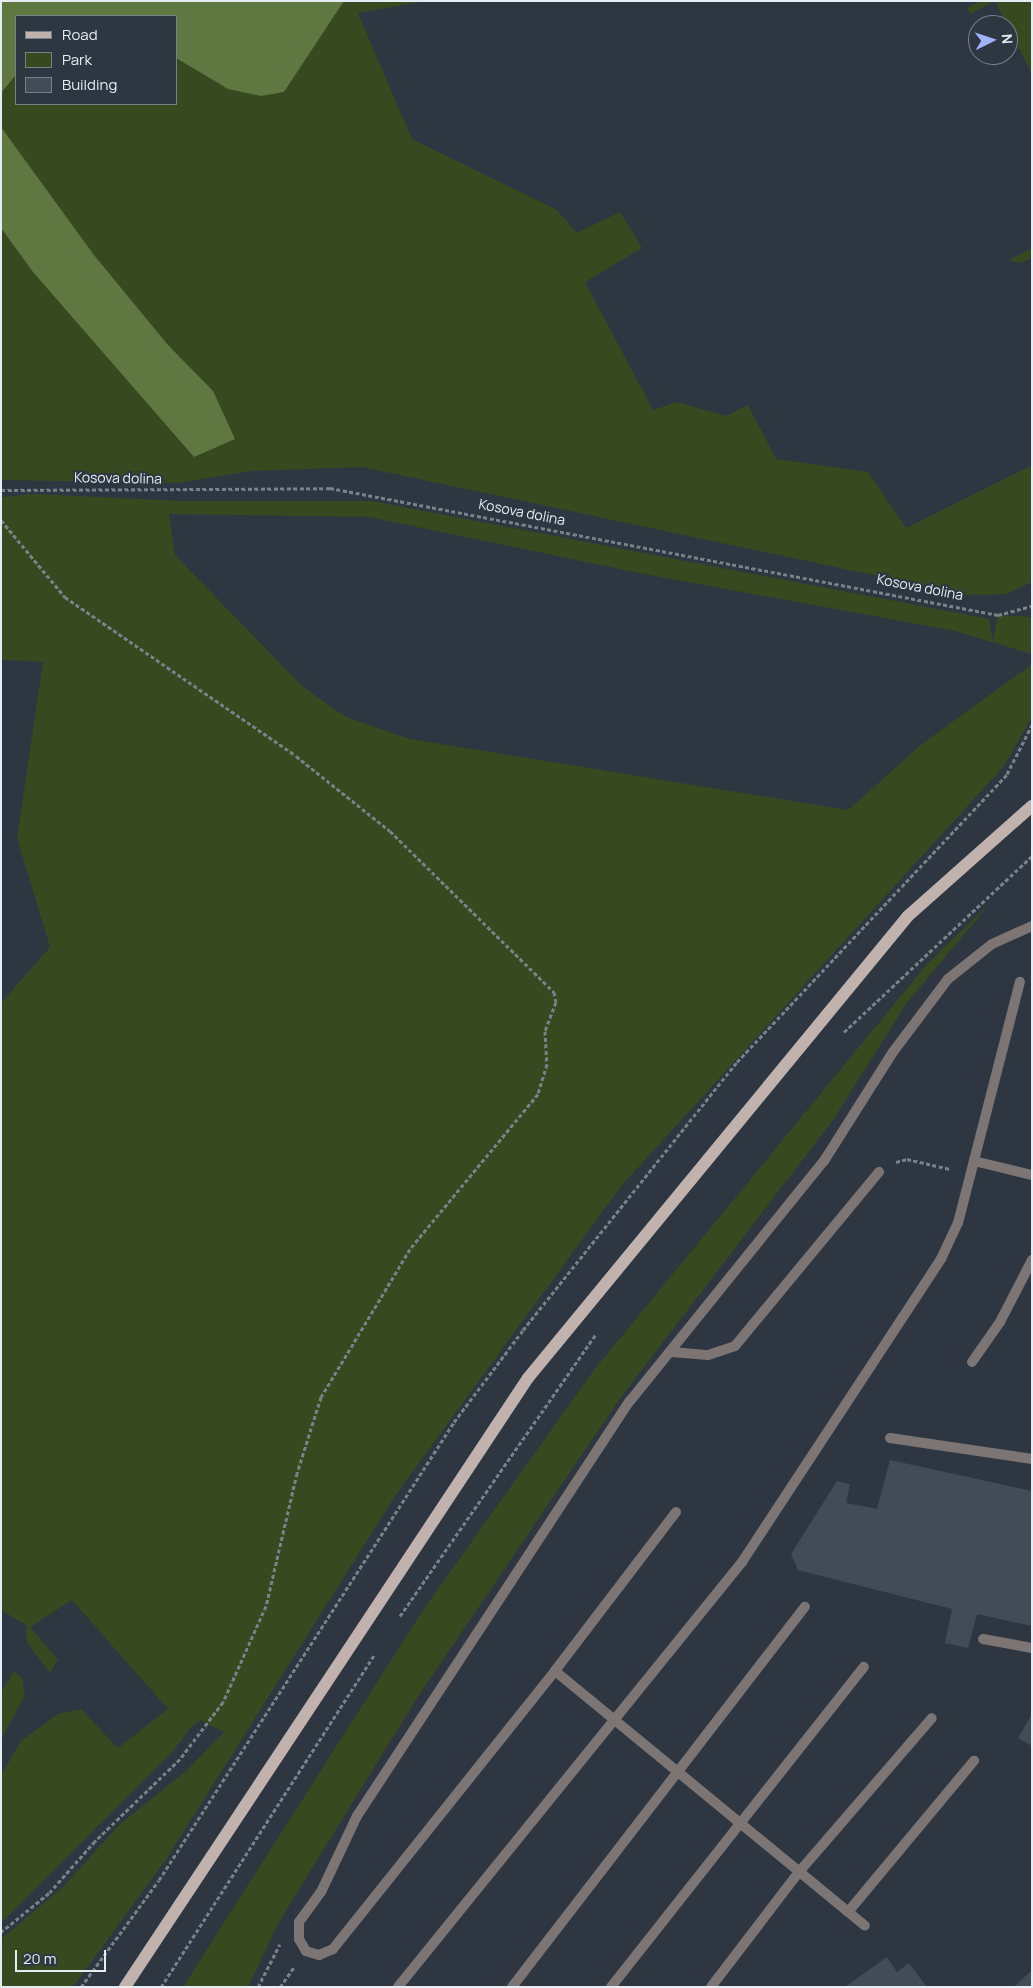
<!DOCTYPE html>
<style>
body{margin:0}
#map{position:relative;width:1033px;height:1988px;overflow:hidden;background:#2e3741;font-family:Manrope,sans-serif}
div>[style]{position:absolute}
.green>*{inset:0;background:#37491f}
.forest>*{inset:0;background:#5f7740}
.building>*{inset:0;background:#424c56}
.path>*{height:3px;margin-top:-1.5px;transform-origin:0;background:repeating-linear-gradient(90deg,#79818a 0 4px,transparent 0 6.5px)}
.lane>*{height:10px;margin:-5px;padding:0 5px;transform-origin:5px;border-radius:5px;background:#7c7573}
.primary>*{height:12px;margin:-6px;padding:0 6px;transform-origin:6px;border-radius:6px;background:#c1b2ae}
span{translate:-50% -50%;white-space:nowrap;text-align:center;line-height:1.15;-webkit-text-stroke:4px #2e3741;paint-order:stroke}
.street-label{font-size:14px;color:#e6ecf3}
.frame{position:absolute;inset:0;border:2px solid #e6ecf3;pointer-events:none}
.legend{position:absolute;left:15px;top:15px;width:162px;height:90px;box-sizing:border-box;background:#2e3741;border:1px solid #787f88;margin:0;padding:6px 9px;list-style:none;font-size:15px;color:#e6ecf3}
.legend li{display:flex;align-items:center;gap:10px;height:25px}
.legend b{width:25px;border:1px solid #787f88}
.north{position:absolute;left:968px;top:15px;width:50px;height:50px;box-sizing:border-box;background:#2e3741;border:1px solid #787f88;border-radius:50%;rotate:86deg;font-size:14px;font-weight:700;line-height:20px;text-align:center;color:#e6ecf3}
.north::after{content:'';display:block;margin:auto;width:18px;height:22px;background:#9fb3fd;clip-path:polygon(50% 0,100% 100%,50% 72%,0 100%)}
.scale{position:absolute;left:15px;top:1950px;width:91px;height:22px;box-sizing:border-box;border:2px solid #e6ecf3;border-top:0;padding-left:6px;font-size:15px;line-height:18px;white-space:nowrap;color:#e6ecf3;-webkit-text-stroke:4px #2e3741;paint-order:stroke}
</style>
<div id="map">
<div class="green">
<div style="clip-path:polygon(344px 1px,426px 1px,358px 13px,412px 139px,557px 210px,577px 233px,620px 212px,642px 248px,585px 282px,653px 410px,677px 402px,726px 416px,748px 405px,776px 459px,868px 472px,906px 528px,1032px 465px,1032px 582px,1006px 594px,968px 595px,362px 467px,251px 471px,177px 483px,1px 480px,1px 228px,33px 272px,129px 379px,168px 345px,94px 255px,1px 127px,1px 93px,16px 75px,16px 104px,176px 104px,176px 58px,228px 89px,284px 92px)"></div>
<div style="clip-path:polygon(980px 1px,1032px 1px,1032px 74px,995px 1px,970px 14px,967px 8px)"></div>
<div style="clip-path:polygon(1032px 248px,1032px 258px,1020px 263px,1009px 260px)"></div>
<div style="clip-path:polygon(33px 494px,183px 501px,372px 501px,989px 619px,993px 642px,998px 615px,1032px 617px,1032px 654px,955px 631px,639px 573px,369px 517px,169px 514px,175px 555px,303px 687px,346px 717px,410px 739px,848px 810px,922px 744px,1032px 664px,1032px 717px,1004px 766px,622px 1185px,397px 1493px,165px 1861px,73px 1987px,1px 1987px,1px 1939px,63px 1887px,119px 1825px,186px 1771px,224px 1732px,201px 1720px,191px 1727px,174px 1750px,1px 1923px,1px 1775px,21px 1741px,58px 1714px,81px 1709px,118px 1748px,168px 1709px,72px 1600px,30px 1627px,58px 1660px,50px 1673px,27px 1642px,26px 1625px,1px 1610px,1px 1003px,50px 947px,17px 838px,43px 662px,1px 660px,1px 497px)"></div>
<div style="clip-path:polygon(991px 902px,906px 1004px,833px 1120px,621px 1397px,417px 1698px,279px 1922px,248px 1987px,183px 1987px,425px 1607px,594px 1370px,927px 964px)"></div>
<div style="clip-path:polygon(14px 1671px,22px 1678px,25px 1695px,1px 1740px,1px 1692px)"></div>
</div>
<div class="forest">
<div style="clip-path:polygon(1px 1px,344px 1px,284px 92px,261px 96px,228px 89px,176px 58px,176px 16px,16px 16px,16px 75px,1px 93px)"></div>
<div style="clip-path:polygon(1px 127px,94px 255px,168px 345px,213px 391px,235px 439px,194px 457px,33px 272px,1px 228px)"></div>
</div>
<div class="building">
<div style="clip-path:polygon(890px 1460px,1032px 1491px,1032px 1626px,977px 1614px,968px 1648px,945px 1643px,952px 1609px,798px 1570px,791px 1554px,837px 1481px,850px 1484px,846px 1503px,877px 1509px)"></div>
<div style="clip-path:polygon(1032px 1714px,1032px 1746px,1018px 1738px)"></div>
<div style="clip-path:polygon(887px 1957px,897px 1972px,909px 1963px,926px 1986px,845px 1987px)"></div>
<div style="clip-path:polygon(1032px 1970px,1032px 1987px,1014px 1987px)"></div>
</div>
<div class="path">
<div style="left:1px;top:490px;width:329px;rotate:-0.3deg"></div>
<div style="left:330px;top:488px;width:680px;rotate:10.76deg"></div>
<div style="left:998px;top:615px;width:35px;rotate:-15deg"></div>
<div style="left:1px;top:520px;width:100px;rotate:50.3deg"></div>
<div style="left:65px;top:597px;width:280px;rotate:34.5deg"></div>
<div style="left:296px;top:756px;width:120px;rotate:38.6deg"></div>
<div style="left:390px;top:831px;width:230px;rotate:44.5deg"></div>
<div style="left:554px;top:992px;width:10px;rotate:79deg"></div>
<div style="left:556px;top:1002px;width:31px;rotate:111deg"></div>
<div style="left:545px;top:1031px;width:33px;rotate:87deg"></div>
<div style="left:547px;top:1064px;width:31px;rotate:107deg"></div>
<div style="left:538px;top:1094px;width:201px;rotate:129.6deg"></div>
<div style="left:410px;top:1249px;width:173px;rotate:121deg"></div>
<div style="left:321px;top:1397px;width:80px;rotate:107.5deg"></div>
<div style="left:297px;top:1473px;width:137px;rotate:103.1deg"></div>
<div style="left:266px;top:1606px;width:105px;rotate:114.1deg"></div>
<div style="left:223px;top:1702px;width:71px;rotate:127deg"></div>
<div style="left:180px;top:1759px;width:118px;rotate:136deg"></div>
<div style="left:95px;top:1841px;width:69px;rotate:131.5deg"></div>
<div style="left:49px;top:1893px;width:62px;rotate:140.9deg"></div>
<div style="left:844px;top:1032px;width:258px;rotate:-43.1deg"></div>
<div style="left:896px;top:1162px;width:11px;rotate:-15deg"></div>
<div style="left:907px;top:1159px;width:44px;rotate:13.1deg"></div>
<div style="left:400px;top:1616px;width:343px;rotate:-55.2deg"></div>
<div style="left:81px;top:1987px;width:132px;rotate:-53.9deg"></div>
<div style="left:159px;top:1880px;width:545px;rotate:-57.21deg"></div>
<div style="left:454px;top:1422px;width:115px;rotate:-53.1deg"></div>
<div style="left:523px;top:1330px;width:343px;rotate:-51.4deg"></div>
<div style="left:737px;top:1062px;width:395px;rotate:-46.8deg"></div>
<div style="left:1007px;top:774px;width:55px;rotate:-63deg"></div>
<div style="left:161px;top:1987px;width:394px;rotate:-57.3deg"></div>
<div style="left:258px;top:1987px;width:48px;rotate:-62.9deg"></div>
<div style="left:280px;top:1987px;width:24px;rotate:-55deg"></div>
</div>
<div class="lane">
<div style="left:974px;top:1161px;width:60px;rotate:13.6deg"></div>
<div style="left:672px;top:1352px;width:36px;rotate:5deg"></div>
<div style="left:708px;top:1355px;width:28px;rotate:-18deg"></div>
<div style="left:735px;top:1346px;width:226px;rotate:-50.4deg"></div>
<div style="left:972px;top:1362px;width:49px;rotate:-55deg"></div>
<div style="left:1000px;top:1322px;width:70px;rotate:-62.7deg"></div>
<div style="left:890px;top:1438px;width:144px;rotate:8.4deg"></div>
<div style="left:676px;top:1512px;width:200px;rotate:127.3deg"></div>
<div style="left:555px;top:1671px;width:401px;rotate:39.4deg"></div>
<div style="left:983px;top:1639px;width:50px;rotate:10.4deg"></div>
<div style="left:555px;top:1671px;width:356px;rotate:128.6deg"></div>
<div style="left:333px;top:1949px;width:15px;rotate:157deg"></div>
<div style="left:319px;top:1955px;width:14px;rotate:-163deg"></div>
<div style="left:306px;top:1951px;width:14px;rotate:-120deg"></div>
<div style="left:299px;top:1939px;width:17px;rotate:-90deg"></div>
<div style="left:299px;top:1922px;width:37px;rotate:-54deg"></div>
<div style="left:321px;top:1892px;width:84px;rotate:-64.7deg"></div>
<div style="left:357px;top:1816px;width:497px;rotate:-56.7deg"></div>
<div style="left:630px;top:1401px;width:309px;rotate:-51.1deg"></div>
<div style="left:824px;top:1161px;width:129px;rotate:-57.7deg"></div>
<div style="left:893px;top:1052px;width:91px;rotate:-53deg"></div>
<div style="left:948px;top:979px;width:56px;rotate:-38.5deg"></div>
<div style="left:992px;top:944px;width:44px;rotate:-24.2deg"></div>
<div style="left:848px;top:1912px;width:197px;rotate:-50.2deg"></div>
<div style="left:398px;top:1987px;width:547px;rotate:-51.01deg"></div>
<div style="left:742px;top:1562px;width:363px;rotate:-56.7deg"></div>
<div style="left:941px;top:1259px;width:40px;rotate:-65deg"></div>
<div style="left:958px;top:1223px;width:249px;rotate:-75.6deg"></div>
<div style="left:512px;top:1987px;width:480px;rotate:-52.4deg"></div>
<div style="left:611px;top:1987px;width:408px;rotate:-51.7deg"></div>
<div style="left:711px;top:1987px;width:145px;rotate:-52.6deg"></div>
<div style="left:799px;top:1872px;width:203px;rotate:-49.2deg"></div>
</div>
<div class="primary">
<div style="left:125px;top:1987px;width:730px;rotate:-56.51deg"></div>
<div style="left:528px;top:1378px;width:598px;rotate:-50.56deg"></div>
<div style="left:908px;top:916px;width:166px;rotate:-41.6deg"></div>
</div>
<div class="street-label">
<span style="left:118px;top:478px;rotate:1deg">Kosova dolina</span>
<span style="left:522px;top:512px;rotate:11deg">Kosova dolina</span>
<span style="left:920px;top:587px;rotate:11deg">Kosova dolina</span>
</div>
<div class="frame"></div>
<ul class="legend">
<li><b style="height:6px;background:#c1b2ae"></b>Road</li>
<li><b style="height:14px;background:#37491f"></b>Park</li>
<li><b style="height:14px;background:#424c56"></b>Building</li>
</ul>
<div class="north">N</div>
<div class="scale">20 m</div>
</div>
